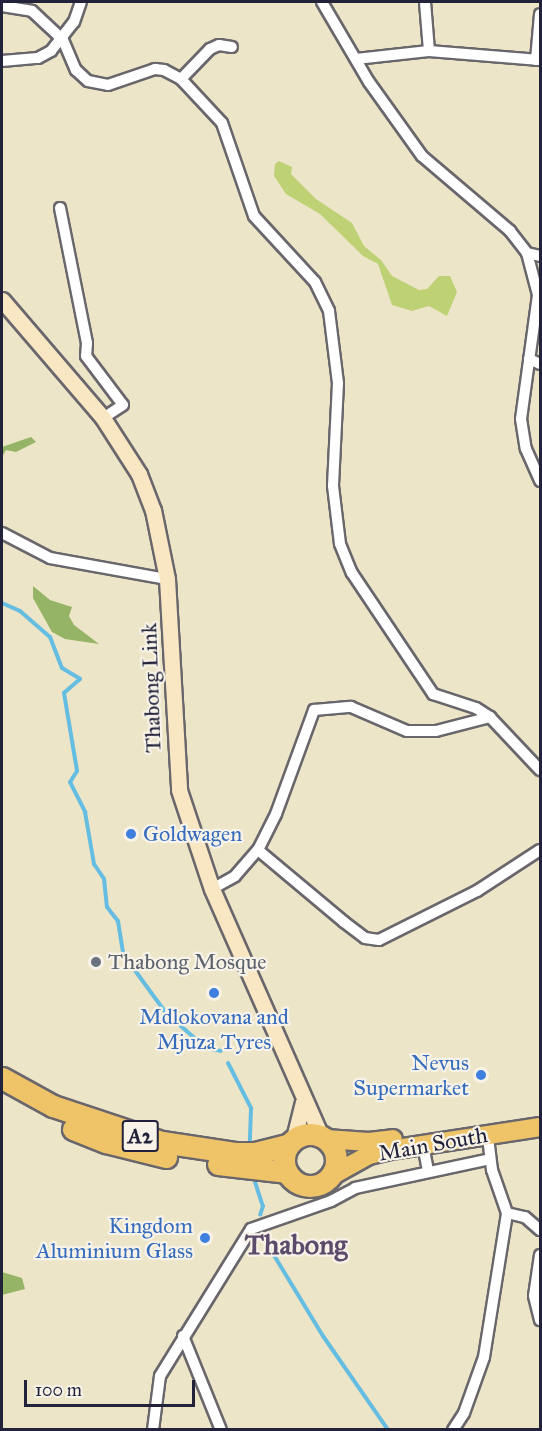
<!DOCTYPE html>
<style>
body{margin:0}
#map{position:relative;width:542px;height:1431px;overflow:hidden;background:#ede5c8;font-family:"IM FELL Great Primer",serif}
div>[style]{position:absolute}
.green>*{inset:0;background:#bed275}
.forest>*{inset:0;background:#96b466}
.stream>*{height:4px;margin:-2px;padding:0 2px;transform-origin:2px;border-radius:2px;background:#65bde2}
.roads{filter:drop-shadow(2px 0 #69666c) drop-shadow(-2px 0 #69666c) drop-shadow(0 2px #69666c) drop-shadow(0 -2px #69666c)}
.street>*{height:10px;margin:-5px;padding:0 5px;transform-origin:5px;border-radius:5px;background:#fff}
.secondary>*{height:15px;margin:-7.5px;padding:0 7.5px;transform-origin:7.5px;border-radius:7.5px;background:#f9e7c3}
.primary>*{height:18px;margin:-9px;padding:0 9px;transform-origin:9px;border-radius:9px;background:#efc469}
.highway>*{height:21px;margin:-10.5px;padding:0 10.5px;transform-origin:10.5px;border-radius:10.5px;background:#efc469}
.highway>.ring{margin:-10.5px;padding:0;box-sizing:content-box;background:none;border:21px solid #efc469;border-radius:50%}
.dots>*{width:16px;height:16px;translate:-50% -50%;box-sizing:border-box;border:3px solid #f7f3e8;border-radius:50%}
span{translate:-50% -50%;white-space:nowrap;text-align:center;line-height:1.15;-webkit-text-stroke:4.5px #f7f3e8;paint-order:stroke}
.shield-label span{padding:2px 4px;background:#f7f3e8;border:2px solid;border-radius:4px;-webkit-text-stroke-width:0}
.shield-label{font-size:21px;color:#22223b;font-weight:700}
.street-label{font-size:22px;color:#22223b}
.shop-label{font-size:22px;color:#366cbe}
.left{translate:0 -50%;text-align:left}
.right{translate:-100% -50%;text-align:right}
.worship-label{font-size:22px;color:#5b616d}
.district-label{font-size:28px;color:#5d4b6c;font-weight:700}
.frame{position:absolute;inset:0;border:3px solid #22223b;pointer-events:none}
.scale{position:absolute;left:24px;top:1380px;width:171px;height:27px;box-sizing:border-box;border:3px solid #22223b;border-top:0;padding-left:8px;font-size:18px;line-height:21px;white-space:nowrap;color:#22223b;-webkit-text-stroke:4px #f7f3e8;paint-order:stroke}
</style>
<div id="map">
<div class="green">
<div style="clip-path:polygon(279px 161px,292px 167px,291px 174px,316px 199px,352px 223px,364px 246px,381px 260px,392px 276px,419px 290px,427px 289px,439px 276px,450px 276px,457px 292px,447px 316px,429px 306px,412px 311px,392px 305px,378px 264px,363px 256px,320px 214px,286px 194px,274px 176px,275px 164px)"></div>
</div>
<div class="forest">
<div style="clip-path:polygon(31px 437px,36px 442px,16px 452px,6px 450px,2px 457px,2px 447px)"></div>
<div style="clip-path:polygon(33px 586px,50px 600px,72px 607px,69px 616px,74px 625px,99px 644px,65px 639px,52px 632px,33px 598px)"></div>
<div style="clip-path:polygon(2px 1272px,22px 1278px,25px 1289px,2px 1295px)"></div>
</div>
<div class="stream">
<div style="left:2px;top:603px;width:20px;rotate:24deg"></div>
<div style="left:20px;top:611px;width:40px;rotate:41deg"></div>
<div style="left:50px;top:637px;width:33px;rotate:69deg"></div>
<div style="left:62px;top:668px;width:21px;rotate:31deg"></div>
<div style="left:80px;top:679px;width:21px;rotate:139deg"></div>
<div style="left:64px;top:693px;width:79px;rotate:80.5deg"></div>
<div style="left:77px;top:771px;width:13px;rotate:122deg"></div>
<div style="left:70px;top:782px;width:34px;rotate:63deg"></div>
<div style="left:85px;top:812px;width:53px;rotate:80.2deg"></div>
<div style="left:94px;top:864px;width:18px;rotate:56deg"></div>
<div style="left:104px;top:879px;width:28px;rotate:84deg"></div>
<div style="left:107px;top:907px;width:18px;rotate:52deg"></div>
<div style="left:118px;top:921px;width:33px;rotate:81deg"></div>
<div style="left:123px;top:954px;width:73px;rotate:53.9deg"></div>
<div style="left:166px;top:1013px;width:53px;rotate:41.2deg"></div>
<div style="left:206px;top:1048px;width:15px;rotate:11deg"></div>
<div style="left:228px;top:1063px;width:51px;rotate:62.9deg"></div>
<div style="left:251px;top:1108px;width:34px;rotate:92deg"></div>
<div style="left:255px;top:1182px;width:25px;rotate:72deg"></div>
<div style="left:263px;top:1206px;width:9px;rotate:108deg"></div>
<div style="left:261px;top:1234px;width:119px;rotate:58.7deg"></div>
<div style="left:323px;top:1336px;width:114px;rotate:55.3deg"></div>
</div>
<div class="roads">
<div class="street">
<div style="left:322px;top:2px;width:93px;rotate:59.6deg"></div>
<div style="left:369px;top:82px;width:91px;rotate:54.4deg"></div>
<div style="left:422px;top:156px;width:116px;rotate:40.4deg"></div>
<div style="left:510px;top:231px;width:28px;rotate:52deg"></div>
<div style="left:527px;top:253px;width:43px;rotate:75.3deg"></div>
<div style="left:538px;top:295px;width:125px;rotate:97.8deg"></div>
<div style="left:521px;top:419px;width:30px;rotate:81deg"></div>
<div style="left:526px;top:449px;width:35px;rotate:66deg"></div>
<div style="left:425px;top:2px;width:49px;rotate:85.3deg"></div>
<div style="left:2px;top:6px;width:30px;rotate:9deg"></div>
<div style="left:32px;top:11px;width:42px;rotate:43.1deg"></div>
<div style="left:63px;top:40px;width:33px;rotate:67deg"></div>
<div style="left:76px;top:70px;width:16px;rotate:43deg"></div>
<div style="left:88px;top:81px;width:20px;rotate:11deg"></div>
<div style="left:108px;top:85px;width:50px;rotate:-18.8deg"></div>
<div style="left:155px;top:69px;width:9px;rotate:6deg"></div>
<div style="left:164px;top:70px;width:19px;rotate:28deg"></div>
<div style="left:181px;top:79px;width:60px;rotate:47deg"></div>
<div style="left:222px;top:123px;width:98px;rotate:71deg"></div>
<div style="left:254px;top:216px;width:90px;rotate:47.3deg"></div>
<div style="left:315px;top:282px;width:32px;rotate:64deg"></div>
<div style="left:329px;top:311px;width:73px;rotate:82.9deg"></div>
<div style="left:338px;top:383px;width:103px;rotate:92.8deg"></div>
<div style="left:333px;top:486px;width:58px;rotate:83.1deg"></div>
<div style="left:340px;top:544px;width:31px;rotate:68deg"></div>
<div style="left:352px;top:573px;width:146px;rotate:56.2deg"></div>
<div style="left:433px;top:694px;width:45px;rotate:18deg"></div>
<div style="left:476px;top:708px;width:17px;rotate:33deg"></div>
<div style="left:490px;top:717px;width:73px;rotate:46.7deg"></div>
<div style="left:356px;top:59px;width:73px;rotate:-6.3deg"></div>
<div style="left:429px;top:51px;width:111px;rotate:4.6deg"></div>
<div style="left:536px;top:60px;width:46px;rotate:-85deg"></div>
<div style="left:2px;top:61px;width:36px;rotate:-5deg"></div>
<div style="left:38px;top:58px;width:15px;rotate:-28deg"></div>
<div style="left:51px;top:51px;width:37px;rotate:-52deg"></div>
<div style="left:74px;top:22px;width:21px;rotate:-71deg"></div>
<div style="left:181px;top:79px;width:42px;rotate:-46deg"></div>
<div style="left:210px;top:49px;width:10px;rotate:-24deg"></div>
<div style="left:219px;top:45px;width:13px;rotate:9deg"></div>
<div style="left:60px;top:208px;width:138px;rotate:78.7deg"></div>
<div style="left:87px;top:343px;width:13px;rotate:94deg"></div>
<div style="left:86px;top:356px;width:61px;rotate:52.9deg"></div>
<div style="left:123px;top:405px;width:24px;rotate:147deg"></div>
<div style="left:527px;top:253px;width:13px;rotate:13deg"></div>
<div style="left:529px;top:359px;width:12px;rotate:24deg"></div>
<div style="left:2px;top:533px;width:54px;rotate:27.5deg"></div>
<div style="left:50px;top:558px;width:119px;rotate:10.2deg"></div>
<div style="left:258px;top:850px;width:112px;rotate:39.9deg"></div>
<div style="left:344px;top:922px;width:26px;rotate:37deg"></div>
<div style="left:365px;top:938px;width:14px;rotate:8deg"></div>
<div style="left:379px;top:940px;width:110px;rotate:-26.6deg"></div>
<div style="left:477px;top:891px;width:75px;rotate:-33.1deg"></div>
<div style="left:212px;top:889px;width:26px;rotate:-29deg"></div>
<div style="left:235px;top:876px;width:35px;rotate:-49deg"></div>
<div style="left:258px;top:850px;width:40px;rotate:-63.4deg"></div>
<div style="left:276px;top:814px;width:111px;rotate:-69.9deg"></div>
<div style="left:314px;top:710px;width:37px;rotate:-5deg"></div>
<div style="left:351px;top:707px;width:61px;rotate:23.2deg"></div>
<div style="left:407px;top:731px;width:29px"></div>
<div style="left:436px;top:731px;width:56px;rotate:-14.5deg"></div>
<div style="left:423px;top:1145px;width:25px;rotate:79deg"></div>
<div style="left:507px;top:1213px;width:18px;rotate:13deg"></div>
<div style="left:525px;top:1217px;width:20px;rotate:41deg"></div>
<div style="left:540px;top:1255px;width:41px;rotate:98.3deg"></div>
<div style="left:534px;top:1296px;width:25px;rotate:76deg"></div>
<div style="left:183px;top:1336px;width:101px;rotate:68deg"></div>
<div style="left:153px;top:1430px;width:54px;rotate:-82.6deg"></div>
<div style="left:160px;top:1376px;width:173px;rotate:-58.2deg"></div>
<div style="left:251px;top:1229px;width:85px;rotate:-19.3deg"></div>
<div style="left:331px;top:1201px;width:27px;rotate:-28deg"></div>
<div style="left:355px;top:1188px;width:138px;rotate:-12.1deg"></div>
<div style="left:453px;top:1430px;width:20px;rotate:-57deg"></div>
<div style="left:464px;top:1413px;width:59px;rotate:-70.3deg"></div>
<div style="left:484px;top:1357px;width:146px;rotate:-80.9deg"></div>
<div style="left:507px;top:1213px;width:46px;rotate:-109.2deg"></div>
<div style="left:492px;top:1170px;width:35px;rotate:-97deg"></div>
</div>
<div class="secondary">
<div style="left:2px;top:300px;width:155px;rotate:49.4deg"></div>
<div style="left:103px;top:418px;width:67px;rotate:57.3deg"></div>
<div style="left:139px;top:474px;width:39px;rotate:69deg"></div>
<div style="left:153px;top:510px;width:70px;rotate:78.5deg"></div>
<div style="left:167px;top:579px;width:211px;rotate:86.7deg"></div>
<div style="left:179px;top:790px;width:104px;rotate:71.6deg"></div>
<div style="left:212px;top:889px;width:270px;rotate:66.2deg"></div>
<div style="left:294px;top:1138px;width:37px;rotate:-76deg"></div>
</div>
<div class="primary">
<div style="left:326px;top:1139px;width:43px;rotate:4deg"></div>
<div style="left:369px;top:1142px;width:24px;rotate:-7deg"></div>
<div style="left:331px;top:1176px;width:43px;rotate:-28.9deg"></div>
<div style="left:369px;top:1155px;width:22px;rotate:-13deg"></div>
<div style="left:390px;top:1150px;width:152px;rotate:-8.7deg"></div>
</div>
<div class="highway">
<div style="left:2px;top:1078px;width:58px;rotate:28.8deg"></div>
<div style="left:53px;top:1106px;width:115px;rotate:18.3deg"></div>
<div style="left:162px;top:1142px;width:75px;rotate:8.5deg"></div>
<div style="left:236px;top:1153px;width:19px"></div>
<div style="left:255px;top:1153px;width:34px;rotate:-14deg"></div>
<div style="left:73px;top:1129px;width:35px;rotate:22deg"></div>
<div style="left:106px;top:1142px;width:62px;rotate:14deg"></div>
<div class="ring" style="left:284px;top:1134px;width:31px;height:31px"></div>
<div style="left:218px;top:1164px;width:68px;rotate:6.7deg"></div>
</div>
</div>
<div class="dots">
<div style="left:131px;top:834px;background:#3f7fe0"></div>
<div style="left:96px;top:962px;background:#6b7280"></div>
<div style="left:214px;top:993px;background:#3f7fe0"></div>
<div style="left:481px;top:1075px;background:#3f7fe0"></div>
<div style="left:205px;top:1238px;background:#3f7fe0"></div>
</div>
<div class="shield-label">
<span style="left:140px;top:1136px">A2</span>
</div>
<div class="street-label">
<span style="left:151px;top:688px;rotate:-92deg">Thabong Link</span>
<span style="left:433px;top:1144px;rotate:-10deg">Main South</span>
</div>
<div class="shop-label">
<span class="left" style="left:143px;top:834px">Goldwagen</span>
<span style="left:214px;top:1029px">Mdlokovana and<br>Mjuza Tyres</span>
<span class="right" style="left:469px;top:1075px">Nevus<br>Supermarket</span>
<span class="right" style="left:193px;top:1238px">Kingdom<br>Aluminium Glass</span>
</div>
<div class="worship-label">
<span class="left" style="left:108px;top:962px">Thabong Mosque</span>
</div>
<div class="district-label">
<span style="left:296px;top:1245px">Thabong</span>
</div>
<div class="frame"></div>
<div class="scale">100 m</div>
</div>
